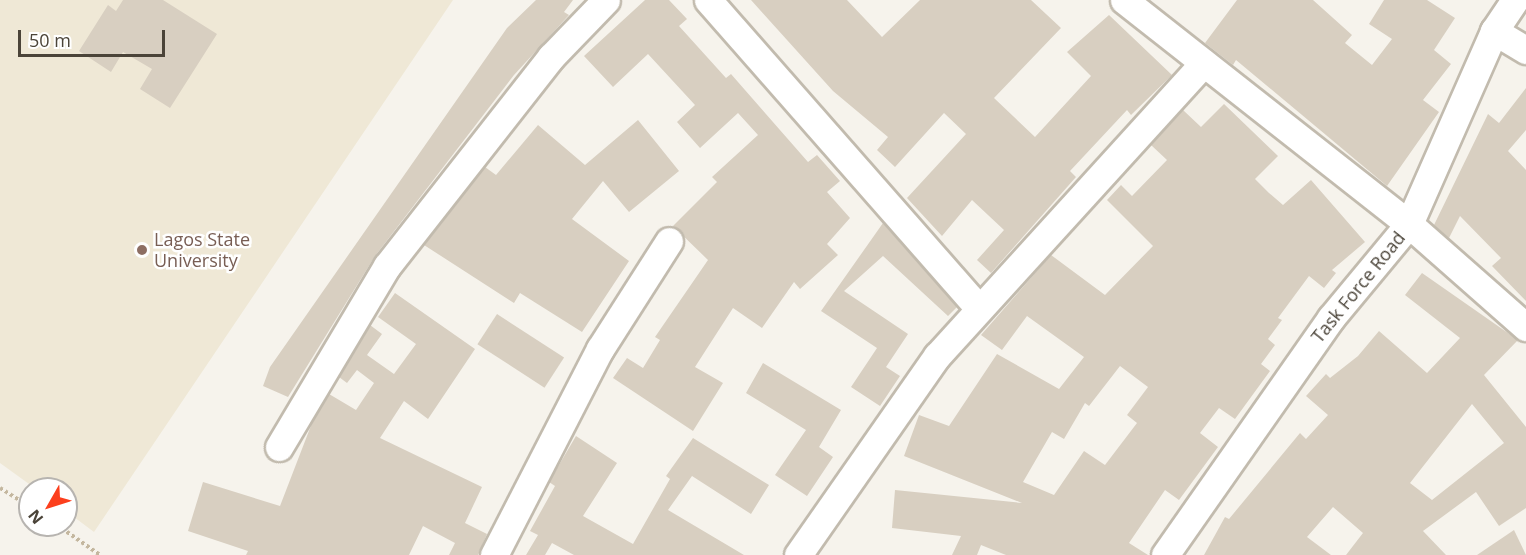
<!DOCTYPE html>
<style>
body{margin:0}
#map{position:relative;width:1526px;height:555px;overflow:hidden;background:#f6f3ec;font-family:"Open Sans",sans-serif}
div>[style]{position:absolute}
.education>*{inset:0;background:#efe8d6}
.building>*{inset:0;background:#d8cfc1;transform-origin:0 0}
.path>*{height:4px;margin-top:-2px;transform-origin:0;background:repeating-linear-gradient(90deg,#c4b79f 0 3px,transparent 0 6px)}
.roads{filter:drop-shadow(2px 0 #c2bbae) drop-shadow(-2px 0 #c2bbae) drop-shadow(0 2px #c2bbae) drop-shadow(0 -2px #c2bbae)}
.minor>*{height:27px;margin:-13.5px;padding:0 13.5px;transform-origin:13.5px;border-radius:13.5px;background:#fff}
.dots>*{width:16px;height:16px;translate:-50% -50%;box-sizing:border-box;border:3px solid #fff;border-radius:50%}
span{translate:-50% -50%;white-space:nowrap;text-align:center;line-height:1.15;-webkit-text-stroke:5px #fff;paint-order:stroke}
.education-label{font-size:18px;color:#785e54}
.left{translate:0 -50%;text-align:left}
.street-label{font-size:18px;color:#4b4439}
.north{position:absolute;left:18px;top:477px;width:60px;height:60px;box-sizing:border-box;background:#fff;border:2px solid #b7b4b0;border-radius:50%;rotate:231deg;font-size:16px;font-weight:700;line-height:24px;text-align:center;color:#4b4439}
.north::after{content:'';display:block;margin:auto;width:21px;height:27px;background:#fc3f1d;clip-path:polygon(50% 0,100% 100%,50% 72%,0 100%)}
.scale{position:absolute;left:18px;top:30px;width:147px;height:27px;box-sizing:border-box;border:3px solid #4b4439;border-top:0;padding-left:8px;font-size:18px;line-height:21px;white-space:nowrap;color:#4b4439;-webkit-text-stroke:4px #fff;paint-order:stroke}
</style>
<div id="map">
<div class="education">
<div style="clip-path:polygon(0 0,453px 0,94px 532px,66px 511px,66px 489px,36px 489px,0 463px)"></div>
</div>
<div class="building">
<div style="clip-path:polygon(123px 0,163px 0,217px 34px,170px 108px,140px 89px,152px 69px,123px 52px,111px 72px,79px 51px,108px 5px,116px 11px)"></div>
<div style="clip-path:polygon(536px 0,573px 0,564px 12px,569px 15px,514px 75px,375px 256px,288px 397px,263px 386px,270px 367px,507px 28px)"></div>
<div style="clip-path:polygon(645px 0,669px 0,687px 19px,679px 26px,726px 78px,731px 74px,808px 162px,817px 155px,840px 181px,827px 192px,850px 218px,827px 244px,838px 255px,800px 289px,794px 282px,762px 328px,733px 308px,695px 367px,723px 383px,693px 431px,613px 378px,627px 358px,643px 368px,660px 340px,655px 337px,708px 260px,673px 226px,717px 182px,712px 177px,758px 135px,738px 113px,700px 148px,677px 122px,695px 105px,648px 54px,613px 87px,584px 56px)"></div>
<div style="clip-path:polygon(751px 0,847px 0,882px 37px,920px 0,1031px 0,1061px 28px,994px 98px,1035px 137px,1091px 76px,1067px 52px,1109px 15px,1172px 75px,1131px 115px,1127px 110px,1070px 171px,1076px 177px,991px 273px,977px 260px,1004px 230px,972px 200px,942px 236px,907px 198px,966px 134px,944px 113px,895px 167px,877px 150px,888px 137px,833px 91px)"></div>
<div style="clip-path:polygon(1237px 0,1313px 0,1352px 35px,1345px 43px,1372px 65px,1392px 39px,1369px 24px,1384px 0,1427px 0,1455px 18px,1434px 50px,1451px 64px,1423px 100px,1439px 112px,1387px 186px,1236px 60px,1233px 65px,1205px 43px)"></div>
<div style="clip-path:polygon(1526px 88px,1526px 130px,1508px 151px,1526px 170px,1526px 301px,1492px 266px,1501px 258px,1460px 216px,1449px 238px,1434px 225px,1488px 114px,1499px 123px)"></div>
<div style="clip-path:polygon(evenodd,1224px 104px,1278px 156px,1255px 179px,1269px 193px,1283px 205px,1311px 180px,1365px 242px,1332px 270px,1336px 273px,1324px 288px,1309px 276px,1278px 318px,1282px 320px,1268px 339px,1275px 345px,1261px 364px,1270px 371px,1235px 419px,1219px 408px,1200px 433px,1218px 447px,1179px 500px,1165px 490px,1129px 543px,1148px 555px,1006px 555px,981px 545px,977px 555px,952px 555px,961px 536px,892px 528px,895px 490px,1022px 503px,904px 456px,919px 415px,949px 426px,997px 354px,1059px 389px,1084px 357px,1027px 316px,1002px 350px,981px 335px,1051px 255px,1105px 295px,1153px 246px,1107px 200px,1121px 185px,1132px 196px,1167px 160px,1151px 145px,1183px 110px,1201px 127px,1224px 104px,1120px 366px,1148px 387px,1127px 415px,1137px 423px,1105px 465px,1084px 451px,1054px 495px,1023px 482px,1052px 432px,1064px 439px,1085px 403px,1089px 406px,1120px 366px)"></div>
<div style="clip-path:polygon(638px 120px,679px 171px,629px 212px,603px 181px,572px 219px,629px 261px,582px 332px,520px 293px,514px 303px,424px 245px,485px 167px,496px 175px,538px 125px,585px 165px)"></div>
<div style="clip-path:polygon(883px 223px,957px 307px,948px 316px,883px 256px,844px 291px,908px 334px,886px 367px,900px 376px,880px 406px,851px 387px,877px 348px,821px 311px)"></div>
<div style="clip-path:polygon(evenodd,1422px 273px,1518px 340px,1484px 375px,1526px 427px,1526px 508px,1499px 526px,1476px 492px,1423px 531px,1446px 555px,1346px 555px,1363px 533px,1333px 507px,1307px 537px,1331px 555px,1204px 555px,1225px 517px,1229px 519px,1300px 433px,1306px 439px,1328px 415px,1306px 396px,1326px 374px,1330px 378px,1358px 356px,1379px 331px,1427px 373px,1460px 338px,1405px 295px,1422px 273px,1472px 404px,1504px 443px,1432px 500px,1410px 483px,1472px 404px)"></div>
<div style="clip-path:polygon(395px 293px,475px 349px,428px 419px,404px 401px,380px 438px,482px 487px,465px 523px,487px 534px,478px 555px,449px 555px,455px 543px,423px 526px,409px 555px,246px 555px,248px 551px,188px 531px,203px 482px,280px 506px,312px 423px,329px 394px,356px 410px,374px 383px,357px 370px,347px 383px,339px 377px,370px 325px,382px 334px,367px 355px,394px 374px,416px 344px,378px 317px)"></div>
<div style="left:497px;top:314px;width:80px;height:36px;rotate:33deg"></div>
<div style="clip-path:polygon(763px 363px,841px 410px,819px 447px,833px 457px,807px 496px,775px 475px,806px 430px,746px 393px)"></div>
<div style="clip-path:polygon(576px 436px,617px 463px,583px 516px,633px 544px,670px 479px,666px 476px,693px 438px,769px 485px,751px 514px,692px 476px,668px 510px,744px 555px,574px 555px,552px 543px,545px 555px,526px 555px,538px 535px,530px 531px,555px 486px,549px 482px)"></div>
<div style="clip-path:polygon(1514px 530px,1526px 555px,1477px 555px)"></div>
</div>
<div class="path">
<div style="left:0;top:488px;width:36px;rotate:32deg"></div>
<div style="left:57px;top:525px;width:52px;rotate:34.9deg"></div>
</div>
<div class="roads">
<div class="minor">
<div style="left:708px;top:0;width:409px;rotate:48.7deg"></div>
<div style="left:1124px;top:0;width:362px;rotate:38.2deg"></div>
<div style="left:1409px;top:224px;width:156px;rotate:41.4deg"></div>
<div style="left:1494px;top:31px;width:37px;rotate:31deg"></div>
<div style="left:279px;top:447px;width:211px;rotate:-59.2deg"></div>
<div style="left:387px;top:266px;width:266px;rotate:-51.9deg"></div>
<div style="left:551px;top:57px;width:79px;rotate:-46deg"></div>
<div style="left:494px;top:555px;width:232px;rotate:-62.8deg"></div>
<div style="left:600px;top:349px;width:128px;rotate:-57.4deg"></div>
<div style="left:798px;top:555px;width:243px;rotate:-55.1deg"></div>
<div style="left:937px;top:356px;width:396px;rotate:-47.7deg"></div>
<div style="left:1165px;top:555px;width:289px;rotate:-55deg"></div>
<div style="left:1331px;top:318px;width:122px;rotate:-50.3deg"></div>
<div style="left:1409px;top:224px;width:211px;rotate:-66.2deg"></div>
<div style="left:1494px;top:31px;width:37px;rotate:-56deg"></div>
</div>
</div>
<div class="dots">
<div style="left:142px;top:250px;background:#8d6e63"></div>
</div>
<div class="education-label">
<span class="left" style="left:154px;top:250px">Lagos State<br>University</span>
</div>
<div class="street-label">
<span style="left:1358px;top:287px;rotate:-51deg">Task Force Road</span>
</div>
<div class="north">N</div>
<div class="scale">50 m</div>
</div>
